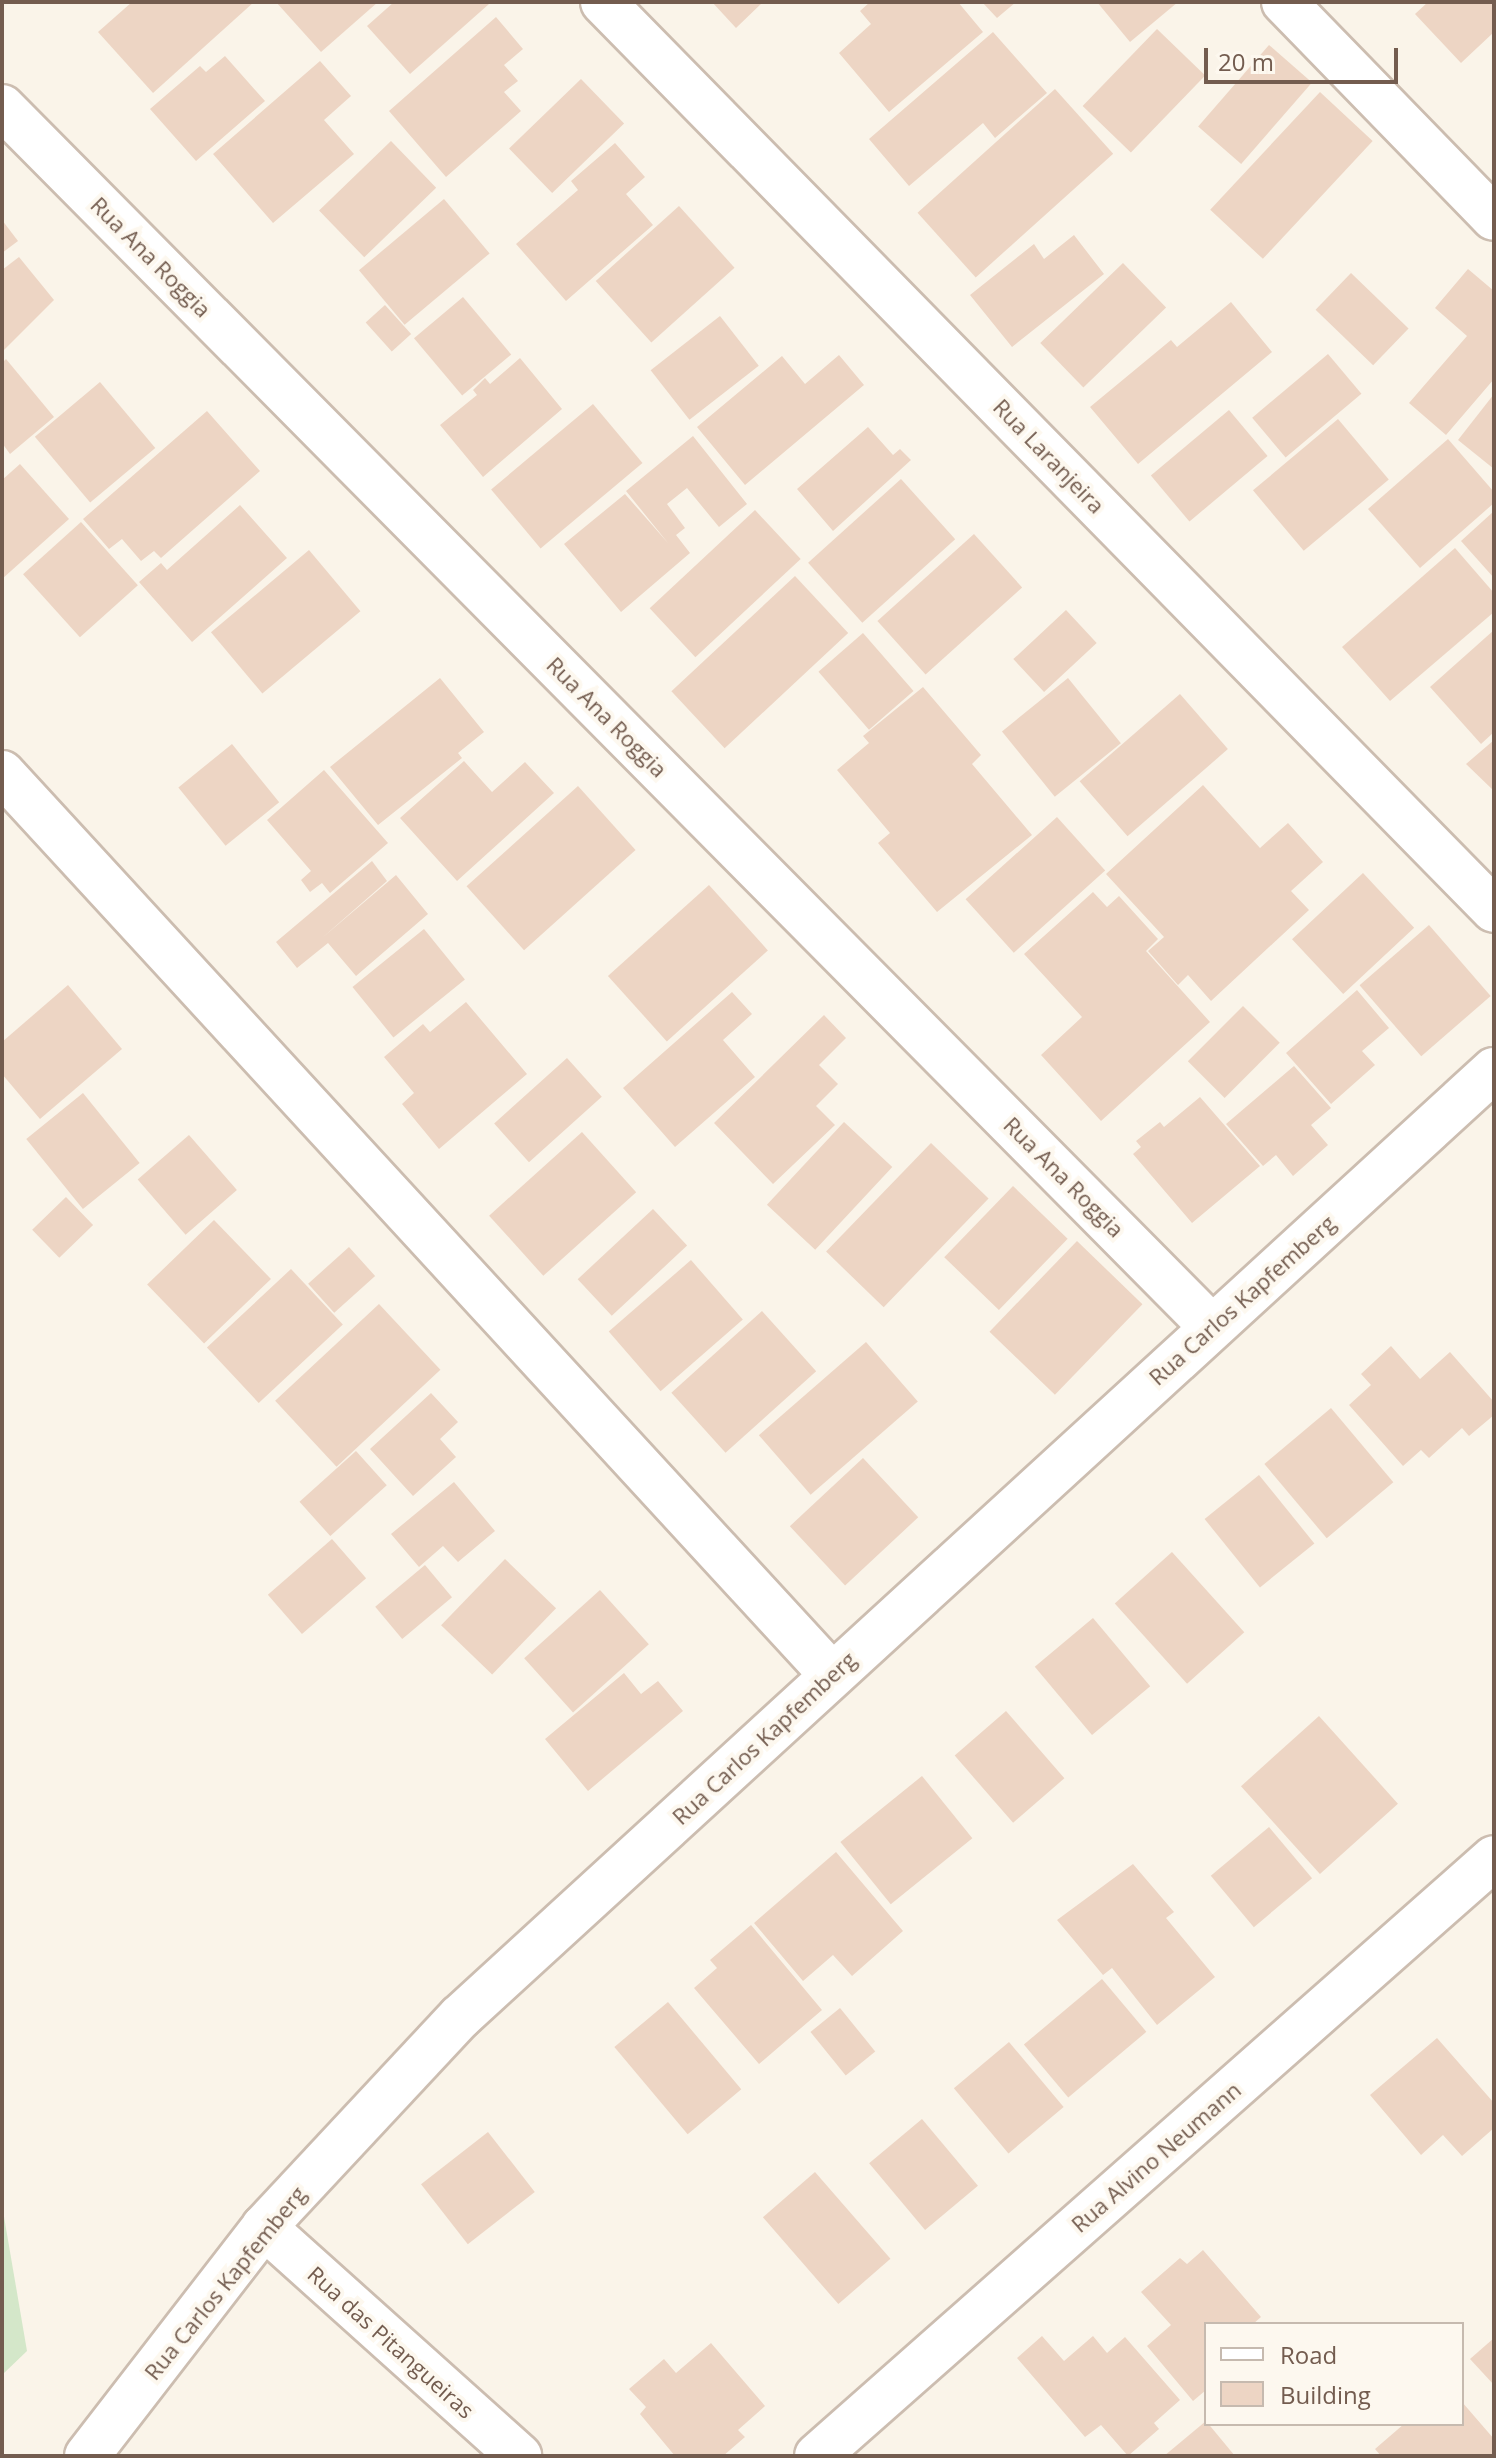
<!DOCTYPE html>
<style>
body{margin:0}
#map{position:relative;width:1496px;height:2458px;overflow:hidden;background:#faf4e9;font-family:"Open Sans",sans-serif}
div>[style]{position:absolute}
.green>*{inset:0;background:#d4e7c9}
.building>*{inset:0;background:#edd5c4;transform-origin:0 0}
.roads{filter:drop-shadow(2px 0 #ccbdb0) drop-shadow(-2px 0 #ccbdb0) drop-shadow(0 2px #ccbdb0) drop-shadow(0 -2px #ccbdb0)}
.minor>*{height:44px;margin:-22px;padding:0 22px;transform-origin:22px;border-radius:22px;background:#fff}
span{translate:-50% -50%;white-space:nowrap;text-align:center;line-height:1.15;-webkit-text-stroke:8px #fdf8ef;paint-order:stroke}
.street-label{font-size:22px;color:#735c4f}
.frame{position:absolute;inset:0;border:4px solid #735c4f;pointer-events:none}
.legend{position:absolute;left:1204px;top:2322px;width:260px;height:104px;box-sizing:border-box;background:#fdf8ef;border:2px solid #c6baaf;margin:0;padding:10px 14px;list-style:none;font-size:24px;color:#735c4f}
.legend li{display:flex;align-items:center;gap:16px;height:40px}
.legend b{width:40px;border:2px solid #c6baaf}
.scale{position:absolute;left:1204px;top:48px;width:194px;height:36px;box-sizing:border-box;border:4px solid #735c4f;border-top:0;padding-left:10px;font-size:24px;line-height:28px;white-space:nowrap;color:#735c4f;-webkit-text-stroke:6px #fdf8ef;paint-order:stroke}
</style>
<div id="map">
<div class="green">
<div style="clip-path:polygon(2px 2205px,27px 2351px,2px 2375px)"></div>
</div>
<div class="building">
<div style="clip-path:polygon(132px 2px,254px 2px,153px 93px,98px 32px)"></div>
<div style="clip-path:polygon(276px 2px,378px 2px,321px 52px)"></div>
<div style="clip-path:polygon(394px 2px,487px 2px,489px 4px,410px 74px,367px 26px)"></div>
<div style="clip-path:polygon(712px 2px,763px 2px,736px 28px)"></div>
<div style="clip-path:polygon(870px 2px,958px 2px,983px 32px,889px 112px,839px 53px,871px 24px,860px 11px)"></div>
<div style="clip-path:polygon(982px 2px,1016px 2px,997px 18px)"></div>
<div style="clip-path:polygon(1097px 2px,1178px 2px,1130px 42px)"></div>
<div style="clip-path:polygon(1428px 2px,1494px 2px,1494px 32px,1461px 63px,1415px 14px)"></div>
<div style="clip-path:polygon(496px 17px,523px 49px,504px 65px,518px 81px,504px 92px,521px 111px,446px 177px,389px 111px)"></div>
<div style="left:1157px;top:29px;width:67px;height:107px;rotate:44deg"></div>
<div style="clip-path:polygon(993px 32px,1047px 93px,995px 138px,983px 123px,909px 186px,869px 139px)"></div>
<div style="left:1269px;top:45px;width:57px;height:108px;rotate:41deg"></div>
<div style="clip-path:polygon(225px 56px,265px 101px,196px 161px,150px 109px,200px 66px,206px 72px)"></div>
<div style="clip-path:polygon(320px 61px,351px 96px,324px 120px,354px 154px,273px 223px,213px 154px)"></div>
<div style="left:581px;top:79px;width:62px;height:100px;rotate:46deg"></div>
<div style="left:1055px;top:89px;width:87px;height:185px;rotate:48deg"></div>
<div style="left:1320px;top:92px;width:72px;height:161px;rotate:43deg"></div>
<div style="left:391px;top:141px;width:65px;height:100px;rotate:46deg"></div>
<div style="clip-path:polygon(615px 143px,645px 177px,626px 194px,653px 225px,566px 301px,516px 244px,578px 190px,571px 181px)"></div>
<div style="left:444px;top:199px;width:71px;height:111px;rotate:50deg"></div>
<div style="left:679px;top:206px;width:83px;height:112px;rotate:48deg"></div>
<div style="clip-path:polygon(2px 220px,18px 241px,2px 253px)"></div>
<div style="clip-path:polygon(1074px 235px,1104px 274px,1012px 347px,970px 295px,1034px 244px,1044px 259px)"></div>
<div style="clip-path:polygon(19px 257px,54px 300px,2px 352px,2px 270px)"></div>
<div style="left:1123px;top:263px;width:62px;height:115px;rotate:46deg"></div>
<div style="clip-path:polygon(1468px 269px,1494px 291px,1494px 379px,1446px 435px,1409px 403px,1467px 336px,1435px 308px)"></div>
<div style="left:1351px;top:273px;width:80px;height:51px;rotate:44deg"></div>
<div style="left:463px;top:297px;width:75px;height:64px;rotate:50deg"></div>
<div style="clip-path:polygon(1231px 302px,1272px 352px,1138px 464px,1090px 407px,1171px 340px,1177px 347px)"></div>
<div style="left:385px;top:305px;width:39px;height:26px;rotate:48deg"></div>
<div style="left:720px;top:316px;width:63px;height:88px;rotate:52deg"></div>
<div style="left:1328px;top:354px;width:52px;height:99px;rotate:50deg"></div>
<div style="clip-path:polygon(839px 355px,864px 385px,745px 485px,697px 427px,782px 356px,805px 384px)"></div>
<div style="clip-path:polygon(520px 358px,562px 409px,483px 477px,440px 425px,477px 395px,473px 390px,485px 378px,490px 384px)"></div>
<div style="clip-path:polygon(6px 359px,54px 417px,10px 454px,2px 443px,2px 363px)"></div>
<div style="left:100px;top:382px;width:86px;height:85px;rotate:50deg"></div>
<div style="clip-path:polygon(1494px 394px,1494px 469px,1458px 440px)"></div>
<div style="left:593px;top:404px;width:77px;height:133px;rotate:50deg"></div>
<div style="left:1229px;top:410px;width:60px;height:102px;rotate:50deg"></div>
<div style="clip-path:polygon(207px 411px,260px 471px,161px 558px,154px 551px,141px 561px,122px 539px,109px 549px,83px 519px)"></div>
<div style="left:1338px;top:419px;width:79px;height:111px;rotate:50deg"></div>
<div style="clip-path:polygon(868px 427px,893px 455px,900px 449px,911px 460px,833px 531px,797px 489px)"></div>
<div style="clip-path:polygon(693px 436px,747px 504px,719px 527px,687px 488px,667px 504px,685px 528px,676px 535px,690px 553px,621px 612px,564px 544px,625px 494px,668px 543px,626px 491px)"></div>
<div style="clip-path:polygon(1448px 439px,1494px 492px,1494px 503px,1420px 568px,1368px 509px)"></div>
<div style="clip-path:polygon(20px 464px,69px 519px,2px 579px,2px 480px)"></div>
<div style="left:901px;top:479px;width:81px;height:125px;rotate:48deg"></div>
<div style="clip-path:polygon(240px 505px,287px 558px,192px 642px,139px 582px,161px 563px,167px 570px)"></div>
<div style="left:755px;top:510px;width:67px;height:144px;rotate:47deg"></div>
<div style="clip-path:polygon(1494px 511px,1494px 578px,1461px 541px)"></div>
<div style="left:81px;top:522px;width:85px;height:78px;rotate:48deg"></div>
<div style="left:974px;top:534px;width:72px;height:130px;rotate:48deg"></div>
<div style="clip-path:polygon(1455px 548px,1494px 593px,1494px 612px,1390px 701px,1342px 647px)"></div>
<div style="left:309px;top:550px;width:80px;height:128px;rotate:50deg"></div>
<div style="left:795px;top:576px;width:78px;height:169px;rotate:47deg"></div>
<div style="left:1066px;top:610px;width:45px;height:72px;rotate:47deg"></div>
<div style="clip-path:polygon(1494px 630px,1494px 732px,1481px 744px,1430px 687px)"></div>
<div style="left:863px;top:633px;width:77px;height:59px;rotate:49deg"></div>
<div style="clip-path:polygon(440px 678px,484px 732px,458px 753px,462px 758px,378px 825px,330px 767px)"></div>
<div style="left:1068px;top:678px;width:84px;height:85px;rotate:51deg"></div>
<div style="clip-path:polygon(923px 687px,981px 755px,972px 764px,1032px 835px,937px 912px,878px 843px,890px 833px,837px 770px,869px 743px,863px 736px)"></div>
<div style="left:1180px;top:694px;width:73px;height:133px;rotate:49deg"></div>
<div style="clip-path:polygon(1494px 740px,1494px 791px,1466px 764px)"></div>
<div style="left:232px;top:744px;width:75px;height:69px;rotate:51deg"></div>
<div style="clip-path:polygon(464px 761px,492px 792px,525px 762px,554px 793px,457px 881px,400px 818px)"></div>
<div style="clip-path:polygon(324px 770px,388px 843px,330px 893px,322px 883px,310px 892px,301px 880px,311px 871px,267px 820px)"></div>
<div style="clip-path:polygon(1203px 785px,1260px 848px,1288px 823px,1323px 862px,1291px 891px,1309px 910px,1211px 1001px,1188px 975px,1178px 985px,1148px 951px,1164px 937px,1106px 874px)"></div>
<div style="left:578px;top:786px;width:86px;height:150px;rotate:48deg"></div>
<div style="left:1057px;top:817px;width:72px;height:123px;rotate:48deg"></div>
<div style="clip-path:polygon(372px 861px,387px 881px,322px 938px,396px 875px,428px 914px,356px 976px,328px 943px,297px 968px,276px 942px)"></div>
<div style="left:1363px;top:873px;width:75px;height:97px;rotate:47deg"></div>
<div style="left:709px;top:885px;width:88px;height:136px;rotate:48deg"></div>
<div style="clip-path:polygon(1093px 892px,1107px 907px,1119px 896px,1158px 939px,1146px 951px,1210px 1022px,1101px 1121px,1041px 1055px,1082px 1017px,1024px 954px)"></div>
<div style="left:1429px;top:925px;width:94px;height:92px;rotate:49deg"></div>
<div style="left:424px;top:929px;width:65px;height:92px;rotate:51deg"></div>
<div style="clip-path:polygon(68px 985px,122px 1049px,40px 1119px,2px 1074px,2px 1042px)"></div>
<div style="clip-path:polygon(1357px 990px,1389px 1028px,1362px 1051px,1375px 1065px,1331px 1104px,1286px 1053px)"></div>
<div style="clip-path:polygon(732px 992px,752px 1014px,723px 1040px,755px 1077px,675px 1147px,623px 1088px)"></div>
<div style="clip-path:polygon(466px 1002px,527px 1074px,439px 1149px,402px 1104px,414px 1093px,384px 1057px,423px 1024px,430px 1032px)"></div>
<div style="left:1243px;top:1006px;width:52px;height:78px;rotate:45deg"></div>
<div style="clip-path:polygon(824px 1015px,846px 1038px,819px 1065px,838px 1084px,816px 1106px,835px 1125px,773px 1184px,714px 1123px)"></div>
<div style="left:567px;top:1058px;width:52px;height:98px;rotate:48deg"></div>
<div style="clip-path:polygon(1294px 1066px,1331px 1108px,1311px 1125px,1328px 1145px,1293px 1176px,1276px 1155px,1263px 1166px,1226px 1124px)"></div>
<div style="left:83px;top:1093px;width:90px;height:73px;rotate:51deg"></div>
<div style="clip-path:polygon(1200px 1097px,1260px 1166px,1192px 1223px,1133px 1154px,1141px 1147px,1136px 1141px,1160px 1122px,1164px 1127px)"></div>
<div style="left:844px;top:1122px;width:66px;height:113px;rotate:43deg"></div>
<div style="left:582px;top:1132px;width:81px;height:125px;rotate:48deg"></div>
<div style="left:189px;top:1135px;width:73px;height:68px;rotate:49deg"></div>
<div style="left:931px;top:1143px;width:80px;height:151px;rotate:44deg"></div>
<div style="left:1013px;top:1186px;width:76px;height:99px;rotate:44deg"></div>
<div style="left:66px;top:1197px;width:39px;height:47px;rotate:46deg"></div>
<div style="left:653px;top:1209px;width:50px;height:103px;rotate:47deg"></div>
<div style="left:214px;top:1220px;width:82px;height:93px;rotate:46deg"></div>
<div style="left:1077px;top:1241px;width:91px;height:126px;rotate:44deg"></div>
<div style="left:349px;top:1247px;width:39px;height:55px;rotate:48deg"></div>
<div style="left:691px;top:1260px;width:79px;height:109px;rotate:49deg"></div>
<div style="left:291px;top:1269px;width:76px;height:115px;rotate:47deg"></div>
<div style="left:379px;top:1304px;width:90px;height:142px;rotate:47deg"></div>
<div style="left:762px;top:1311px;width:81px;height:122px;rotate:48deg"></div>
<div style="left:866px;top:1342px;width:79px;height:142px;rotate:49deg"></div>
<div style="clip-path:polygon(1391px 1346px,1420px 1379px,1450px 1352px,1494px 1402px,1494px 1415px,1469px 1436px,1462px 1428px,1429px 1458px,1421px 1450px,1403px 1466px,1349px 1405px,1371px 1385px,1361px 1374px)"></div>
<div style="clip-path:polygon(431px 1393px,458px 1422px,440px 1439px,456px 1457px,413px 1496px,370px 1449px)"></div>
<div style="left:1331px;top:1408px;width:97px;height:87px;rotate:50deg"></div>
<div style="left:356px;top:1451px;width:46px;height:76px;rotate:48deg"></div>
<div style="left:863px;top:1458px;width:81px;height:100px;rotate:47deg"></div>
<div style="left:1259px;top:1475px;width:88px;height:70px;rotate:51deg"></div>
<div style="clip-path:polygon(454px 1482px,495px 1531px,458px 1562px,443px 1546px,419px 1567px,391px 1534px)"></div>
<div style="left:332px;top:1539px;width:52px;height:85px;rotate:49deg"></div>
<div style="left:1172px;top:1552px;width:108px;height:77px;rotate:48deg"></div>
<div style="left:505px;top:1559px;width:71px;height:92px;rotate:44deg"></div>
<div style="left:425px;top:1565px;width:42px;height:65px;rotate:50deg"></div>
<div style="left:600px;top:1590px;width:73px;height:102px;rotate:48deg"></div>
<div style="left:1093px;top:1618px;width:89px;height:76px;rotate:50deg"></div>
<div style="clip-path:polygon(624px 1673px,641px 1694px,658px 1681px,683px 1711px,588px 1791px,545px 1739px)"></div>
<div style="left:1006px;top:1711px;width:89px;height:68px;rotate:49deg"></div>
<div style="left:1319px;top:1716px;width:118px;height:105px;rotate:48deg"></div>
<div style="left:922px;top:1776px;width:80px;height:105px;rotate:51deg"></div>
<div style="left:1269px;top:1827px;width:67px;height:76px;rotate:50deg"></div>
<div style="clip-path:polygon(836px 1852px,903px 1931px,852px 1976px,833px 1955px,803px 1981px,754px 1923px)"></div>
<div style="clip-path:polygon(1133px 1864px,1174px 1912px,1166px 1918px,1215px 1977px,1157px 2025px,1112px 1968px,1103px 1975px,1057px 1920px)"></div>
<div style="clip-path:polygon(751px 1925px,822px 2010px,759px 2064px,694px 1988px,717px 1968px,710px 1960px)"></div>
<div style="left:1102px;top:1979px;width:69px;height:102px;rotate:50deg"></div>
<div style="left:668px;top:2002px;width:114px;height:70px;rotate:50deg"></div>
<div style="left:840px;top:2008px;width:56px;height:38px;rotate:51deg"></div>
<div style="clip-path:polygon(1437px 2038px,1494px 2103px,1494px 2128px,1462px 2156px,1443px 2135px,1421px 2155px,1370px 2095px)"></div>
<div style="left:1009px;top:2042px;width:85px;height:72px;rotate:50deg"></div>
<div style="left:922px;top:2119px;width:87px;height:69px;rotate:50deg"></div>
<div style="left:488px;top:2132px;width:76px;height:85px;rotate:52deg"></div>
<div style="left:815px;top:2172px;width:115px;height:69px;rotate:49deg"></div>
<div style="clip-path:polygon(1203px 2250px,1261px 2317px,1253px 2324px,1206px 2324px,1206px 2390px,1193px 2401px,1147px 2346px,1171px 2325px,1141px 2292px,1180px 2258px,1187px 2264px)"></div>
<div style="clip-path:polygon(1042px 2336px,1064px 2361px,1093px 2336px,1107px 2353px,1125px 2337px,1180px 2400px,1154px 2423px,1159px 2429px,1128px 2456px,1101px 2425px,1085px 2437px,1017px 2358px)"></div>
<div style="clip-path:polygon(1494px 2338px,1494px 2385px,1470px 2359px)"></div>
<div style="clip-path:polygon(711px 2343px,765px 2406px,738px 2430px,745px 2437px,723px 2456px,675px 2456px,640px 2414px,646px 2407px,629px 2389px,664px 2359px,676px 2373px)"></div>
<div style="clip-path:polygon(1462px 2402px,1494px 2439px,1492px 2456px,1381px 2456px,1375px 2449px,1404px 2424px,1462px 2424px)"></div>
<div style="clip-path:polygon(1206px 2421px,1235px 2456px,1164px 2456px)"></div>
</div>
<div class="roads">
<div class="minor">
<div style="left:603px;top:2px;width:1272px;rotate:45.54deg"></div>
<div style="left:1284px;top:2px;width:301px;rotate:45.8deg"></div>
<div style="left:2px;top:107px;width:1718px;rotate:45.24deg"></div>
<div style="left:2px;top:773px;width:1226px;rotate:47.38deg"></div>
<div style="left:264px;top:2227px;width:343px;rotate:41.9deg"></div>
<div style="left:87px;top:2456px;width:289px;rotate:-52.3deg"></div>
<div style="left:264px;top:2227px;width:287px;rotate:-47deg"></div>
<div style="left:460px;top:2017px;width:1402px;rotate:-42.49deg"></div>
<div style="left:817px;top:2456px;width:903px;rotate:-41.45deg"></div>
</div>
</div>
<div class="street-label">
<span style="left:151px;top:257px;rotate:45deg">Rua Ana Roggia</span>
<span style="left:1049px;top:456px;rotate:46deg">Rua Laranjeira</span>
<span style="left:607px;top:717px;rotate:45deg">Rua Ana Roggia</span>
<span style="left:1064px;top:1177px;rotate:45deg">Rua Ana Roggia</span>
<span style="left:1242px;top:1300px;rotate:-42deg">Rua Carlos Kapfemberg</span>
<span style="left:764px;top:1738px;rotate:-43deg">Rua Carlos Kapfemberg</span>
<span style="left:1156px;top:2157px;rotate:-41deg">Rua Alvino Neumann</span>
<span style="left:225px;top:2283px;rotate:-51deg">Rua Carlos Kapfemberg</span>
<span style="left:391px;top:2342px;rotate:42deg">Rua das Pitangueiras</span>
</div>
<div class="frame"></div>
<ul class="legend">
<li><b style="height:10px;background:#fff"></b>Road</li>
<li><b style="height:22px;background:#edd5c4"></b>Building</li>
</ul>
<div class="scale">20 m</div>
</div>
